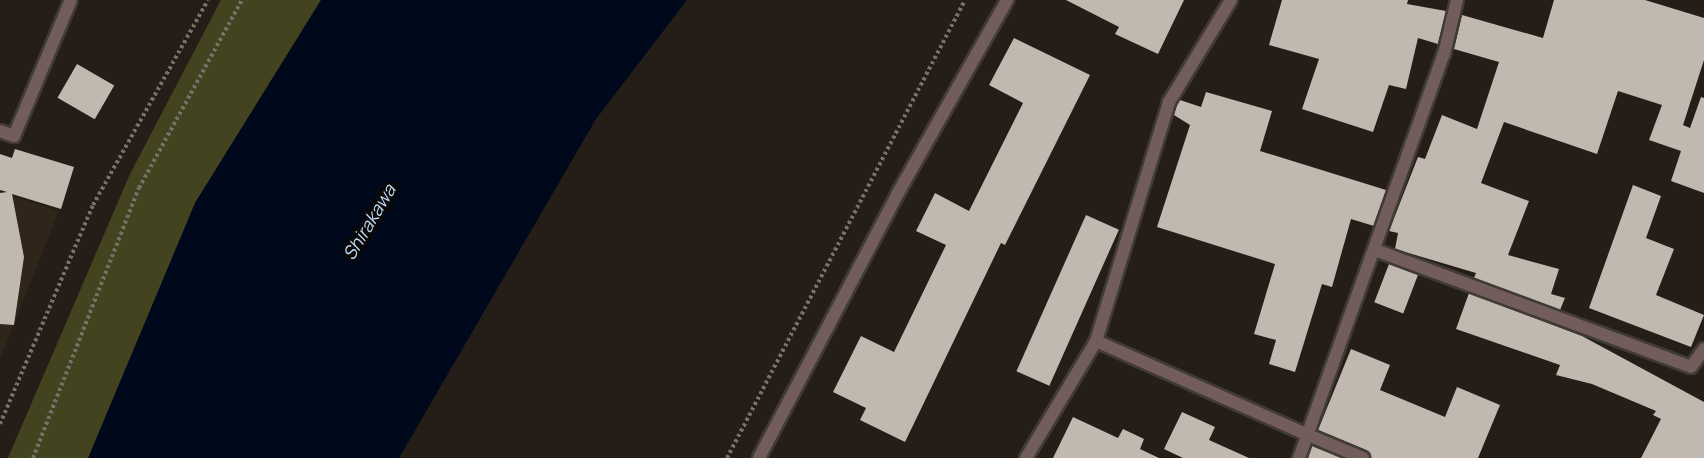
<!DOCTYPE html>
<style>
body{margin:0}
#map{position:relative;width:1704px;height:458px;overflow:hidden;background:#251e18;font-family:Manrope,sans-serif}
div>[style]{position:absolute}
.built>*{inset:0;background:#30251a}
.green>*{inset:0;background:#43441f}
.water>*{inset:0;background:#00091b}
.building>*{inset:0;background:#c1b8b0;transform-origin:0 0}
.path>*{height:4px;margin-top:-2px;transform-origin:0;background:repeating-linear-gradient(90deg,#77706b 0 3px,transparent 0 6px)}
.roads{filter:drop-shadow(2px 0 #413b35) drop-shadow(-2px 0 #413b35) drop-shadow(0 2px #413b35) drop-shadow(0 -2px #413b35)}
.lane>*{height:12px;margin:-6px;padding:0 6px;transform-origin:6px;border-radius:6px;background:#725d5a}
.street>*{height:12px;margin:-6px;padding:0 6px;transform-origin:6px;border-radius:6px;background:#725d5a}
span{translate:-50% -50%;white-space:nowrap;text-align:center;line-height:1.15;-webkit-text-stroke:6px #0c0907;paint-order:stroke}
.water-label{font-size:18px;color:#b9d9f7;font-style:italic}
</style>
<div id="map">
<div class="built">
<div style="clip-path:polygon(0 192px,59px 211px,0 359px)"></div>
</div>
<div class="green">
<div style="clip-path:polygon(221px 0,321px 0,195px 203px,95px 458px,8px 458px,130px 174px)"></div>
</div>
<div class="water">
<div style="clip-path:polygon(321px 0,687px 0,596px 119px,399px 458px,88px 458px,195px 203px)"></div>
</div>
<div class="building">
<div style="clip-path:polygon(1066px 0,1184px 0,1158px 54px,1115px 34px,1119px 27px)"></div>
<div style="clip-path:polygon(1282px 0,1408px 0,1407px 4px,1446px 11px,1438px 44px,1418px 38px,1406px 89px,1389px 85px,1373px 132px,1302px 109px,1319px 59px,1269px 45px)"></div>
<div style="clip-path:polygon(1554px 0,1645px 0,1704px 18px,1704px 60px,1683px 125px,1690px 128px,1701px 97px,1704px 98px,1704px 193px,1671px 181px,1681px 151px,1649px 140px,1662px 105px,1618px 91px,1597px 154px,1504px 122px,1481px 183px,1529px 201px,1508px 255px,1559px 269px,1551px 294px,1565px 298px,1560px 310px,1474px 278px,1476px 273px,1395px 249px,1398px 233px,1389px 231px,1418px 157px,1425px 159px,1442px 115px,1477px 129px,1499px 62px,1454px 49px,1462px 15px,1543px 38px)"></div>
<div style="clip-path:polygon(1014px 38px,1090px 75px,1005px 245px,1001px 243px,905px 442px,860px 420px,866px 408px,833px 392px,861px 336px,894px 352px,946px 245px,916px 231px,935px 193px,969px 211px,1023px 103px,989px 85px)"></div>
<div style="left:77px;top:64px;width:43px;height:39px;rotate:30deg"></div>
<div style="clip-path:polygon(1206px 92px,1272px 111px,1260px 151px,1386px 190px,1374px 226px,1351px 219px,1332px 287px,1322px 284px,1295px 372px,1269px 364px,1276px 340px,1254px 334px,1275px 264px,1157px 227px,1190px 125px,1174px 115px,1177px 105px,1180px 100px,1201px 107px)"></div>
<div style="clip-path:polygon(15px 149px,74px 167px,61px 209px,12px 194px,24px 257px,14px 325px,0 324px,0 193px,7px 192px,0 190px,0 154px,12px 158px)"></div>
<div style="clip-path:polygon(1633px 185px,1661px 196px,1646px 238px,1674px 249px,1656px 295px,1704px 315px,1691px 347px,1589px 308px)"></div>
<div style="left:1086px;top:215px;width:36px;height:171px;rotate:24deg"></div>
<div style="left:1389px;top:264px;width:31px;height:41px;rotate:21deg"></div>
<div style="clip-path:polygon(1469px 293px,1582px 336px,1704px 402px,1704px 458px,1641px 458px,1661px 419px,1653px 415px,1656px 411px,1592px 384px,1556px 375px,1560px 365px,1456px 329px)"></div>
<div style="clip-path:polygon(1351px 349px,1390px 365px,1380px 390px,1445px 417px,1457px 387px,1500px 405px,1478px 458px,1371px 458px,1366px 450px,1318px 430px)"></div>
<div style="clip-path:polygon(1182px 412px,1215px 427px,1209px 440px,1249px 458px,1183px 458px,1164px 449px)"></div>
<div style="clip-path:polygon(1073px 417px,1118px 438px,1123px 429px,1144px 439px,1140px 449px,1159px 458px,1053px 458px)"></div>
<div style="clip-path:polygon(1312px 446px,1342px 458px,1308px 458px)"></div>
</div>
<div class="path">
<div style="left:0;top:424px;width:238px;rotate:-67deg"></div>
<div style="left:93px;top:205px;width:235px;rotate:-60.7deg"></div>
<div style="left:33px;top:458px;width:290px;rotate:-68.6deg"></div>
<div style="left:139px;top:188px;width:214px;rotate:-61.3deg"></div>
<div style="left:727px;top:458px;width:516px;rotate:-62.54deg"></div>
</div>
<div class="roads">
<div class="lane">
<div style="left:1375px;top:250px;width:337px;rotate:20.3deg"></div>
<div style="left:1691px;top:367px;width:22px;rotate:-54deg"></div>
<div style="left:1306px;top:434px;width:62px;rotate:22.8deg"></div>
</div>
<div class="street">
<div style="left:0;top:131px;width:15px;rotate:20deg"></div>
<div style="left:14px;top:136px;width:147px;rotate:-67.3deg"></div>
<div style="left:1096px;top:341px;width:230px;rotate:23.9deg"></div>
<div style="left:759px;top:458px;width:299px;rotate:-62.3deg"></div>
<div style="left:898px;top:193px;width:222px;rotate:-60.5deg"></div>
<div style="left:1026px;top:458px;width:136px;rotate:-59.1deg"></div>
<div style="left:1096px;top:341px;width:250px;rotate:-73deg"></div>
<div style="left:1169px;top:102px;width:119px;rotate:-58.7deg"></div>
<div style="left:1299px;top:458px;width:429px;rotate:-70.3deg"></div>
<div style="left:1444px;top:54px;width:56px;rotate:-76.5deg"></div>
</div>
</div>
<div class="water-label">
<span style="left:369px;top:222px;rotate:-59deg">Shirakawa</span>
</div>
</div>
